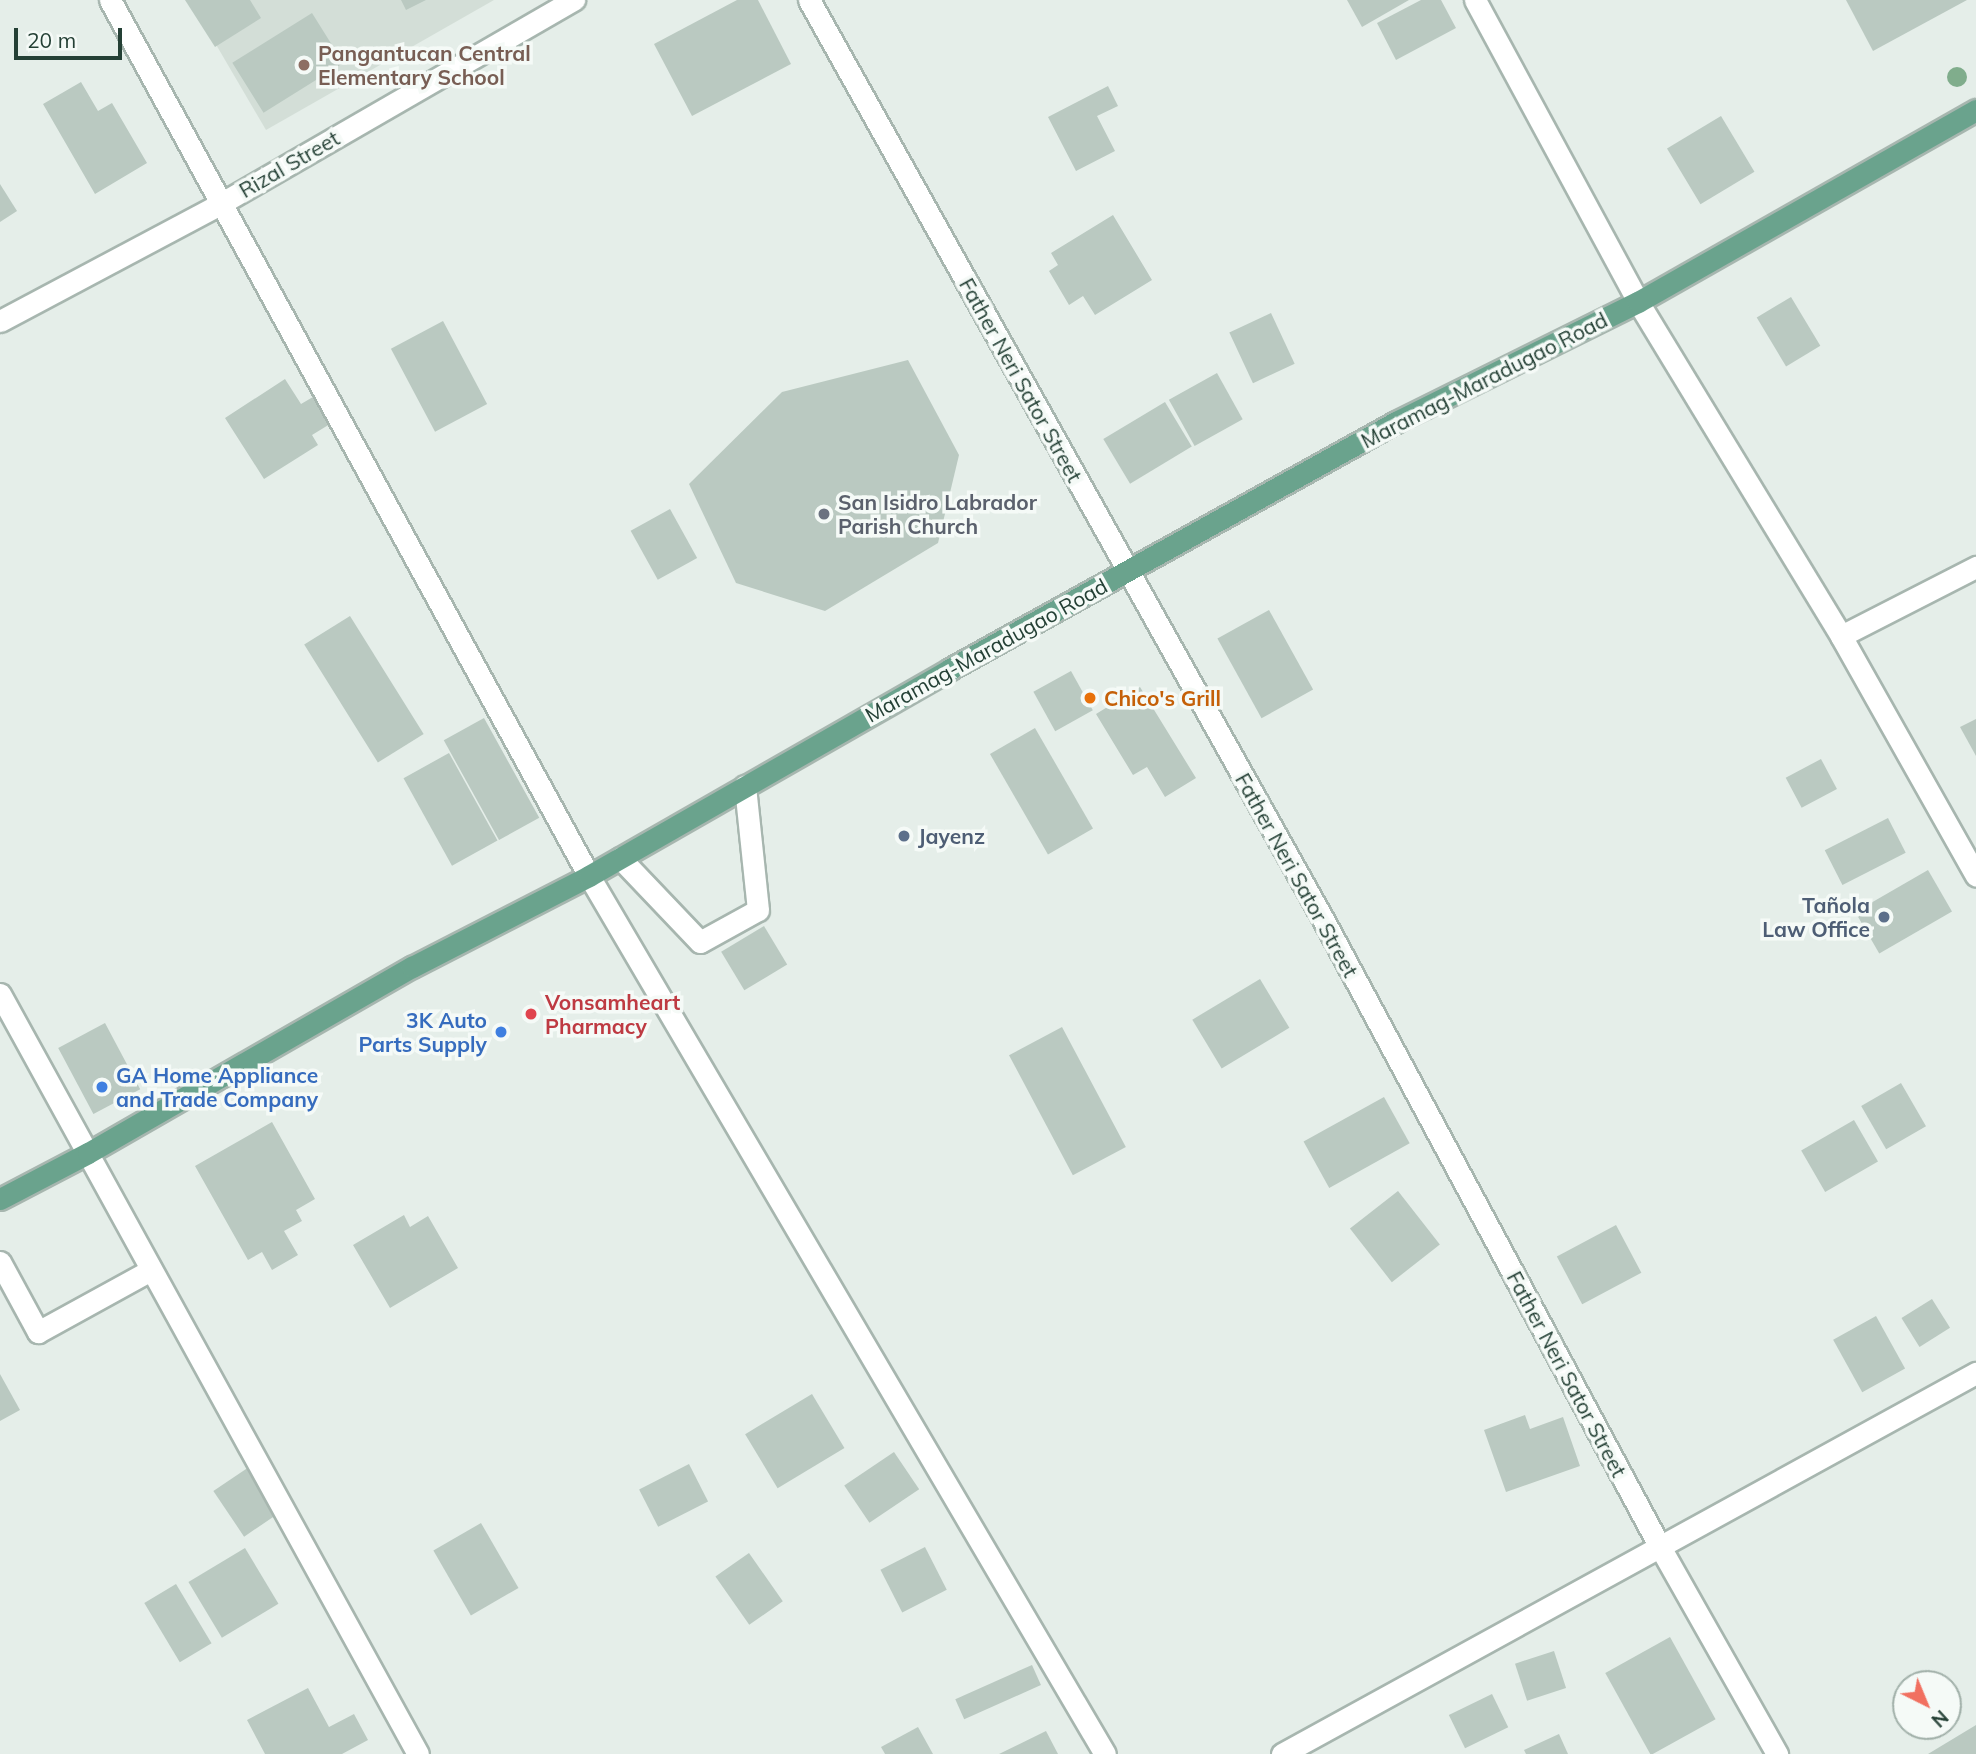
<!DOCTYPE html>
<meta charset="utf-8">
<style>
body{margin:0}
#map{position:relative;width:1976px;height:1754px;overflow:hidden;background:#e5eee9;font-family:Mulish,sans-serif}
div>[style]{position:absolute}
.built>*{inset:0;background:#d3ded7}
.building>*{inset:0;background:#bac9c1;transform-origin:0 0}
.roads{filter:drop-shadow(2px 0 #a7b6af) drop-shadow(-2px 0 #a7b6af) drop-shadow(0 2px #a7b6af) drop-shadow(0 -2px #a7b6af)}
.minor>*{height:21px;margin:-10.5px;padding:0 10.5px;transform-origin:10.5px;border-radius:10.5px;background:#fff}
.major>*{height:21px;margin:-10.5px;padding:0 10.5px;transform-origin:10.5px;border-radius:10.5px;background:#6aa38d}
.trees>*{width:20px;height:20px;margin:-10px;border-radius:50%;background:#80ad8c}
.dots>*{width:19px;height:19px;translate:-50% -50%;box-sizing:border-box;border:4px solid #f5faf7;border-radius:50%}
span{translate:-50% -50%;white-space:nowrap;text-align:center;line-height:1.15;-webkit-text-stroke:7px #f5faf7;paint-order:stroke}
.education-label{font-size:21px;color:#785e54;font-weight:700}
.left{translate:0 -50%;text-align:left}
.street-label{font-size:21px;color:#244035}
.worship-label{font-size:21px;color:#5b616d;font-weight:700}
.food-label{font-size:21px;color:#c56008;font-weight:700}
.service-label{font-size:21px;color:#4e5e75;font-weight:700}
.right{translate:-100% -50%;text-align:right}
.health-label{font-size:21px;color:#be3a42;font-weight:700}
.shop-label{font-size:21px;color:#366cbe;font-weight:700}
.north{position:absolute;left:1892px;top:1670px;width:70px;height:70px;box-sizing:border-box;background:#f5faf7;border:2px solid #a1b0a9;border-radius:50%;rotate:137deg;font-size:19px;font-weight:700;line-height:28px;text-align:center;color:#244035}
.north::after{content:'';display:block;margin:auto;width:24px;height:32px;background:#f17060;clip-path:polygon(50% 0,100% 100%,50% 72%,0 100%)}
.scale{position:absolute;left:14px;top:28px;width:108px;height:32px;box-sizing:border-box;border:4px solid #244035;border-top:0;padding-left:9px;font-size:21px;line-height:24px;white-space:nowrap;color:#244035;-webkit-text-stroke:5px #f5faf7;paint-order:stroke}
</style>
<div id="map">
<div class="built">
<div style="clip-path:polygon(190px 0,494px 0,266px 130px)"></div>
</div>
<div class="building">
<div style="clip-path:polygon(185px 0,250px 0,261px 18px,215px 47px)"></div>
<div style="clip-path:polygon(401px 0,426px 0,406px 10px)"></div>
<div style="clip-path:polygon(737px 0,758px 0,791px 64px,692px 116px,654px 44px)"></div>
<div style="clip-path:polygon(1347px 0,1409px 0,1362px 27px)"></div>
<div style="clip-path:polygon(1421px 0,1441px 0,1456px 28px,1396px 60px,1377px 23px)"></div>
<div style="clip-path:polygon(1846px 0,1967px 0,1873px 51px)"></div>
<div style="left:312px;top:13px;width:59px;height:94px;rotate:58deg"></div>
<div style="clip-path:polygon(81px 82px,98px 111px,112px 103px,147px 163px,95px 194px,43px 104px)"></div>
<div style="clip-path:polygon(1108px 86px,1118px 106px,1097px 116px,1115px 151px,1076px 171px,1048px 117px)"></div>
<div style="left:1721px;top:116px;width:65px;height:63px;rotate:59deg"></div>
<div style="clip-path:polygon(0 184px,17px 211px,0 222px)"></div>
<div style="clip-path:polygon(1113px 215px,1152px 280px,1095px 315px,1083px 296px,1069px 305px,1049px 271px,1058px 265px,1051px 253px)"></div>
<div style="left:1791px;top:297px;width:57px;height:40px;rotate:59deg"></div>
<div style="left:1271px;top:313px;width:56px;height:46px;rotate:65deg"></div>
<div style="left:443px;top:321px;width:94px;height:59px;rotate:62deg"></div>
<div style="clip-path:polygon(908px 360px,959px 455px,938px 543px,825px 611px,736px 583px,689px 484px,782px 392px)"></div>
<div style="left:1217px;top:373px;width:53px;height:55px;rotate:61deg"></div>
<div style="clip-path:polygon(285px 379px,301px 404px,313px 397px,330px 424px,312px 435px,318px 445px,264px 479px,225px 418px)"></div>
<div style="left:1165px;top:402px;width:52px;height:72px;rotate:59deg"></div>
<div style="left:670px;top:509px;width:56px;height:45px;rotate:61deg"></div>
<div style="left:1269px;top:610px;width:91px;height:59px;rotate:61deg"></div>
<div style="left:350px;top:616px;width:139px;height:54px;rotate:58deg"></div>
<div style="left:1071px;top:671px;width:45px;height:43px;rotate:61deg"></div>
<div style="clip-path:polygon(1140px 687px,1196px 778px,1165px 797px,1147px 767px,1133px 775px,1096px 714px)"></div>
<div style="left:484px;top:718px;width:114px;height:46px;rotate:61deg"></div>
<div style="clip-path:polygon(1976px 719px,1976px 756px,1960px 727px)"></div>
<div style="left:1035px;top:728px;width:116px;height:52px;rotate:60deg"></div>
<div style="left:449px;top:753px;width:100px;height:52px;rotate:61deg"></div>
<div style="left:1821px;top:759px;width:34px;height:40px;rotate:62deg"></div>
<div style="left:1888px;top:818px;width:39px;height:71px;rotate:63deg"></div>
<div style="left:1928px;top:870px;width:48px;height:84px;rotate:60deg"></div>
<div style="left:764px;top:926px;width:45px;height:50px;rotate:59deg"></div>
<div style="left:1260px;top:979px;width:57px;height:79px;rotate:59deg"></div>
<div style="left:105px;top:1023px;width:75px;height:53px;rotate:62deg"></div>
<div style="left:1062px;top:1027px;width:136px;height:60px;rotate:62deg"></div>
<div style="left:1901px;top:1083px;width:50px;height:46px;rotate:60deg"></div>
<div style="left:1384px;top:1097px;width:53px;height:92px;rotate:61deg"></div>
<div style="left:1854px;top:1120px;width:48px;height:61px;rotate:60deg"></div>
<div style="clip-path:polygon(272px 1122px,315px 1199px,296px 1210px,302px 1221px,284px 1231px,298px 1255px,272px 1270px,262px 1252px,248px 1260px,195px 1166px)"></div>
<div style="left:1398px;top:1191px;width:68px;height:61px;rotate:52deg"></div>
<div style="clip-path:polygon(404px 1215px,410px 1227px,428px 1216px,458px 1268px,390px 1308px,353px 1245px)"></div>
<div style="left:1616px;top:1225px;width:54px;height:67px;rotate:62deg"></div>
<div style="left:1932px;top:1299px;width:34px;height:36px;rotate:58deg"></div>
<div style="left:1876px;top:1316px;width:60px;height:49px;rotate:61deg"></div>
<div style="clip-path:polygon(0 1374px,20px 1410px,0 1421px)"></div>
<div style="left:812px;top:1394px;width:63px;height:78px;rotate:59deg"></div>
<div style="clip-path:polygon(1525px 1415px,1530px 1429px,1563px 1417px,1580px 1466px,1506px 1492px,1484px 1430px)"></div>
<div style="left:894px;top:1452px;width:45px;height:60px;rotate:56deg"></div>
<div style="left:689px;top:1464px;width:42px;height:56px;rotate:63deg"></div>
<div style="left:249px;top:1467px;width:55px;height:43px;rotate:56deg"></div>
<div style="left:481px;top:1523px;width:75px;height:55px;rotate:60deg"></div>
<div style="left:925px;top:1547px;width:48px;height:50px;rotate:63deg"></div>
<div style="left:245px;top:1548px;width:65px;height:66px;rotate:59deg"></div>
<div style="left:749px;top:1553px;width:59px;height:41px;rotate:55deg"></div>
<div style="left:176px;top:1584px;width:69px;height:37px;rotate:59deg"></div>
<div style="left:1670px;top:1637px;width:94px;height:74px;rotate:61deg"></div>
<div style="left:1554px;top:1651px;width:39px;height:41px;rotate:72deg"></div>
<div style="left:1032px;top:1665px;width:22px;height:84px;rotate:66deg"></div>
<div style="clip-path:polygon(308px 1688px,329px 1727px,354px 1714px,368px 1740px,342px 1754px,265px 1754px,247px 1720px)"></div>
<div style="left:1492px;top:1694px;width:37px;height:48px;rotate:64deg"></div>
<div style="clip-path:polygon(1976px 1725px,1976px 1754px,1928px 1754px)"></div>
<div style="clip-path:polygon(918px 1727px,933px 1754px,885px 1754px,881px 1747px)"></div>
<div style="clip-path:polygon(1046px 1731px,1058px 1754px,999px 1754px)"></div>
<div style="clip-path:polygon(1559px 1734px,1568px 1754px,1526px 1754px,1524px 1750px)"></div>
</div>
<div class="roads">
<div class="minor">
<div style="left:110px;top:0;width:998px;rotate:61.33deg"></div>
<div style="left:589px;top:876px;width:1018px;rotate:59.56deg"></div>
<div style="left:809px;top:0;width:1055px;rotate:60.79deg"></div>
<div style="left:1324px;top:921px;width:710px;rotate:61.78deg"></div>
<div style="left:1660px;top:1547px;width:238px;rotate:60.5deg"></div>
<div style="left:1475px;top:0;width:343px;rotate:61.6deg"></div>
<div style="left:1638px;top:302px;width:391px;rotate:58.7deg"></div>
<div style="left:1841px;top:636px;width:275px;rotate:60.6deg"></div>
<div style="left:0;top:321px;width:249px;rotate:-28deg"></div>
<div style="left:220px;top:204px;width:409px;rotate:-30deg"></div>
<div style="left:1841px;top:636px;width:152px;rotate:-27.1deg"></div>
<div style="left:620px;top:858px;width:116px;rotate:46.4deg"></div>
<div style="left:700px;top:942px;width:66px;rotate:-28.9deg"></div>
<div style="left:758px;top:910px;width:125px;rotate:-96deg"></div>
<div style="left:0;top:994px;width:867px;rotate:61.19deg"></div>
<div style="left:0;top:1262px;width:80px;rotate:61.5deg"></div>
<div style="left:38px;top:1332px;width:129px;rotate:-28.8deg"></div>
<div style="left:1282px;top:1754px;width:792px;rotate:-28.77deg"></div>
</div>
<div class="major">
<div style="left:0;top:1199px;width:99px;rotate:-27.6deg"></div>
<div style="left:88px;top:1153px;width:374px;rotate:-29.9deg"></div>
<div style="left:412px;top:967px;width:199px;rotate:-27.2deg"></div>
<div style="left:589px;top:876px;width:416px;rotate:-29.8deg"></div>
<div style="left:950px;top:669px;width:510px;rotate:-28.98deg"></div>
<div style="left:1396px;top:422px;width:270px;rotate:-26.4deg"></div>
<div style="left:1638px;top:302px;width:389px;rotate:-29.6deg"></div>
</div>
</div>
<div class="trees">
<div style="left:1957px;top:77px"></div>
</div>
<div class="dots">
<div style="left:304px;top:65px;background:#8d6e63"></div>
<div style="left:824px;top:514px;background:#6b7280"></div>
<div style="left:1090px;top:698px;background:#e8710a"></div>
<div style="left:904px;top:836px;background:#5c6f8a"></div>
<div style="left:1884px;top:917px;background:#5c6f8a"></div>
<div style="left:531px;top:1014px;background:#e0444e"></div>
<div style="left:501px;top:1032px;background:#3f7fe0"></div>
<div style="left:102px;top:1087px;background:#3f7fe0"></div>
</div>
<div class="education-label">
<span class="left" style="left:318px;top:65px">Pangantucan Central<br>Elementary School</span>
</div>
<div class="street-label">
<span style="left:289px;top:164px;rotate:-30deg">Rizal Street</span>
<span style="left:1021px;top:380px;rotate:61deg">Father Neri Sator Street</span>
<span style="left:1484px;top:380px;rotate:-27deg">Maramag-Maradugao Road</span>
<span style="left:986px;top:650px;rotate:-29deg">Maramag-Maradugao Road</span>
<span style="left:1297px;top:875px;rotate:61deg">Father Neri Sator Street</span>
<span style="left:1567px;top:1374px;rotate:62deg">Father Neri Sator Street</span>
</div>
<div class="worship-label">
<span class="left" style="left:838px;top:514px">San Isidro Labrador<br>Parish Church</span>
</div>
<div class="food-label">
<span class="left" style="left:1104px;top:698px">Chico's Grill</span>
</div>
<div class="service-label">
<span class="left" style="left:918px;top:836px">Jayenz</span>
<span class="right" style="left:1870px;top:917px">Tañola<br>Law Office</span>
</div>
<div class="health-label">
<span class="left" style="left:545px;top:1014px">Vonsamheart<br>Pharmacy</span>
</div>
<div class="shop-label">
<span class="right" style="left:487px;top:1032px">3K Auto<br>Parts Supply</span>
<span class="left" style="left:116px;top:1087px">GA Home Appliance<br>and Trade Company</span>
</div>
<div class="north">N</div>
<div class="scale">20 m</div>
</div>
